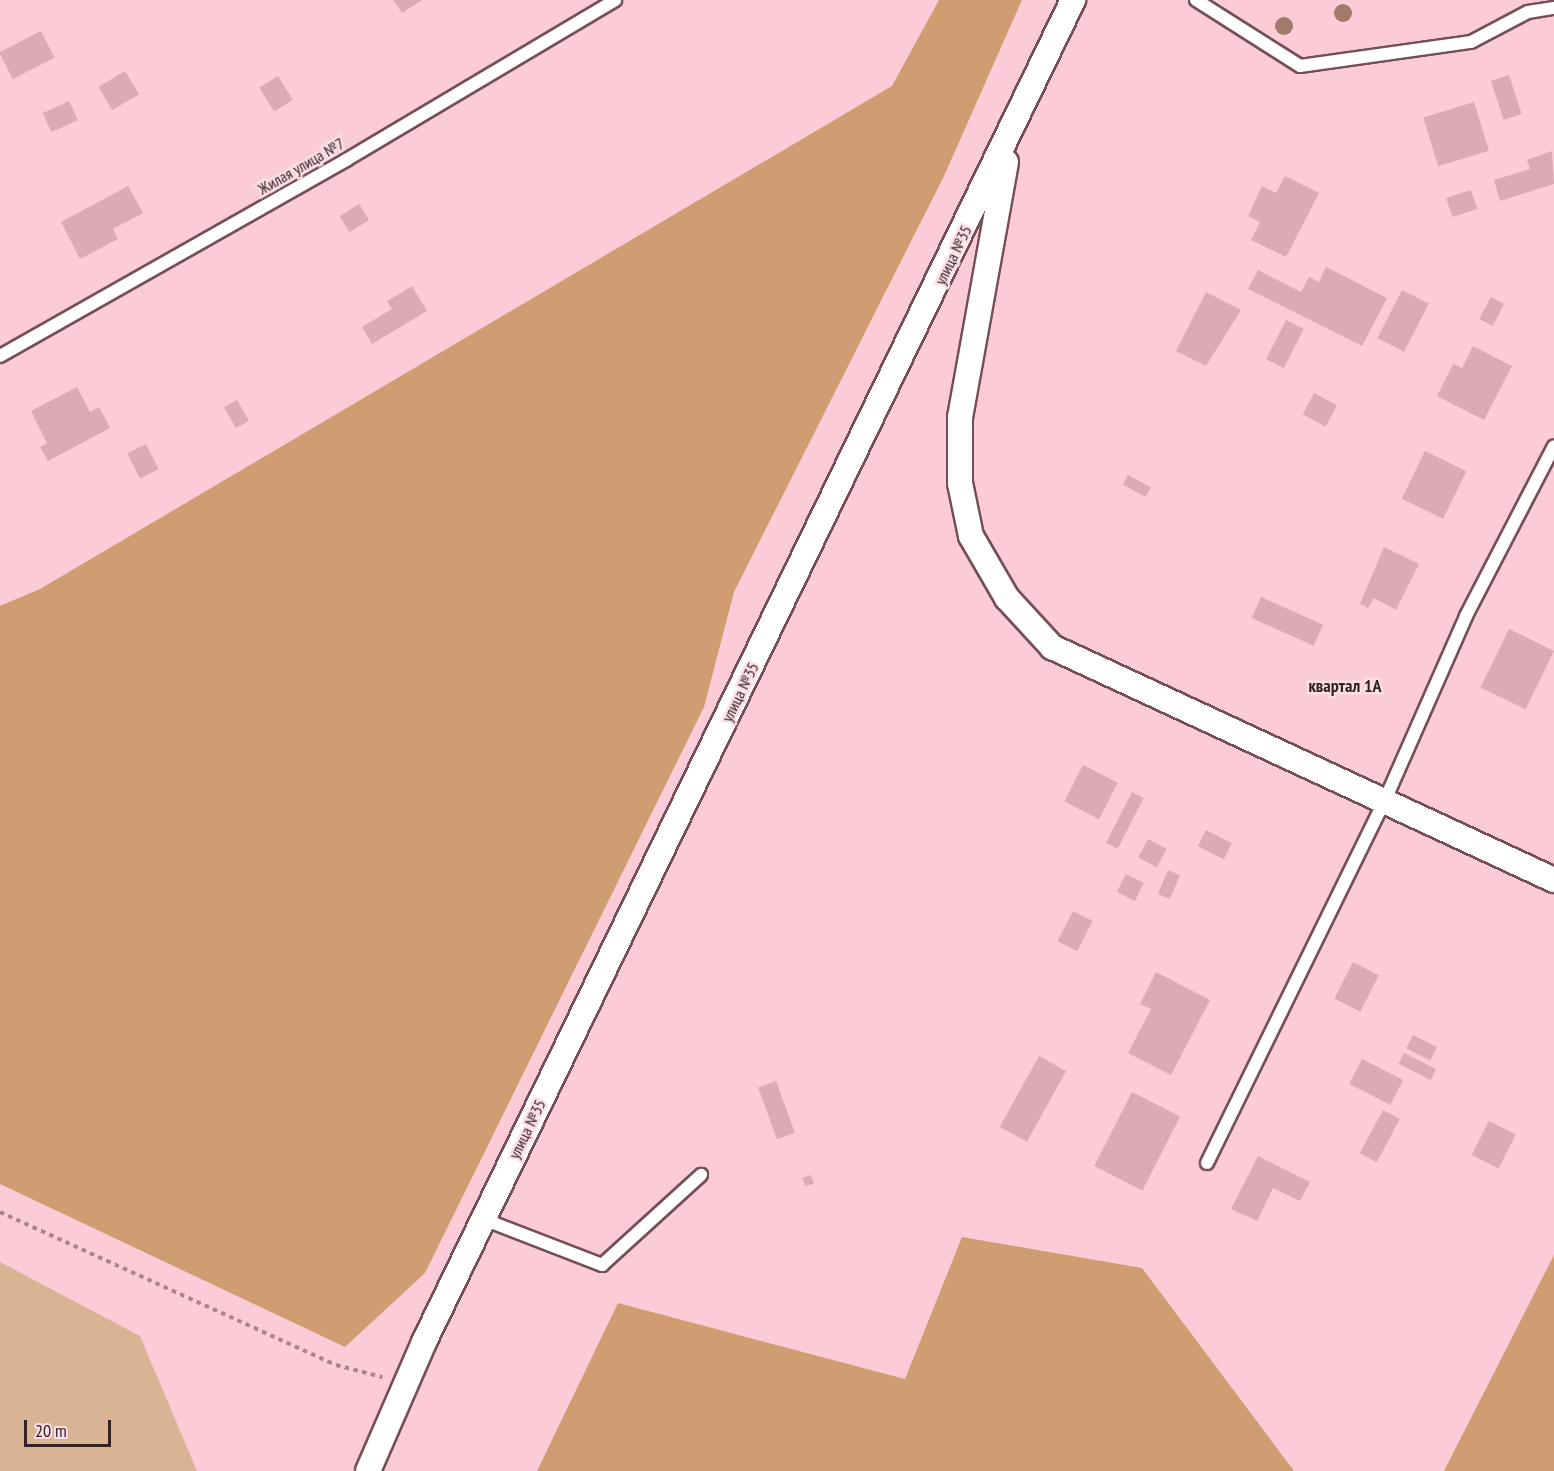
<!DOCTYPE html>
<meta charset="utf-8">
<style>
body{margin:0}
#map{position:relative;width:1554px;height:1471px;overflow:hidden;background:#fbccd7;font-family:"PT Sans Narrow",sans-serif}
div>[style]{position:absolute}
.green>*{inset:0;background:#d9b494}
.forest>*{inset:0;background:#cf9d71}
.building>*{inset:0;background:#d8abb5;transform-origin:0 0}
.path>*{height:4px;margin-top:-2px;transform-origin:0;background:repeating-linear-gradient(90deg,#a9868e 0 4.5px,transparent 0 9px)}
.roads{filter:drop-shadow(2px 0 #754e58) drop-shadow(-2px 0 #754e58) drop-shadow(0 2px #754e58) drop-shadow(0 -2px #754e58)}
.service>*{height:12px;margin:-6px;padding:0 6px;transform-origin:6px;border-radius:6px;background:#fff}
.minor>*{height:24px;margin:-12px;padding:0 12px;transform-origin:12px;border-radius:12px;background:#fff}
.trees>*{width:18px;height:18px;margin:-9px;border-radius:50%;background:#a17a6c}
span{translate:-50% -50%;white-space:nowrap;text-align:center;line-height:1.15;-webkit-text-stroke:5px #fbdfe5;paint-order:stroke}
.street-label{font-size:16px;color:#322125}
.neighbourhood-label{font-size:18px;color:#322125;font-weight:700}
.scale{position:absolute;left:24px;top:1420px;width:87px;height:27px;box-sizing:border-box;border:3px solid #322125;border-top:0;padding-left:8px;font-size:18px;line-height:21px;white-space:nowrap;color:#322125;-webkit-text-stroke:4px #fbdfe5;paint-order:stroke}
</style>
<div id="map">
<div class="green">
<div style="clip-path:polygon(0 1262px,140px 1336px,197px 1471px,0 1471px)"></div>
</div>
<div class="forest">
<div style="clip-path:polygon(939px 0,1022px 0,944px 176px,734px 592px,704px 707px,425px 1273px,345px 1347px,0 1184px,0 606px,40px 589px,892px 86px)"></div>
<div style="clip-path:polygon(962px 1237px,1142px 1268px,1294px 1471px,537px 1471px,618px 1303px,905px 1379px)"></div>
<div style="clip-path:polygon(1554px 1255px,1554px 1471px,1444px 1471px)"></div>
</div>
<div class="building">
<div style="clip-path:polygon(393px 0,422px 0,402px 13px)"></div>
<div style="left:41px;top:31px;width:30px;height:47px;rotate:63deg"></div>
<div style="left:125px;top:71px;width:27px;height:31px;rotate:59deg"></div>
<div style="left:1509px;top:75px;width:41px;height:19px;rotate:72deg"></div>
<div style="left:278px;top:76px;width:28px;height:22px;rotate:58deg"></div>
<div style="left:69px;top:101px;width:21px;height:29px;rotate:65deg"></div>
<div style="left:1474px;top:102px;width:51px;height:53px;rotate:73deg"></div>
<div style="clip-path:polygon(1552px 151px,1554px 184px,1500px 201px,1494px 180px,1530px 169px,1527px 160px)"></div>
<div style="clip-path:polygon(1285px 176px,1319px 193px,1286px 257px,1251px 240px,1260px 222px,1248px 216px,1262px 186px,1276px 193px)"></div>
<div style="clip-path:polygon(128px 186px,143px 213px,113px 229px,118px 239px,80px 259px,61px 222px)"></div>
<div style="left:1471px;top:190px;width:20px;height:26px;rotate:72deg"></div>
<div style="left:359px;top:204px;width:19px;height:23px;rotate:58deg"></div>
<div style="clip-path:polygon(1326px 267px,1387px 298px,1362px 346px,1248px 289px,1258px 270px,1301px 292px,1309px 277px,1319px 282px)"></div>
<div style="clip-path:polygon(412px 286px,427px 311px,372px 344px,362px 327px,392px 309px,387px 301px)"></div>
<div style="left:1402px;top:290px;width:30px;height:54px;rotate:27deg"></div>
<div style="clip-path:polygon(1206px 292px,1241px 310px,1206px 366px,1176px 351px)"></div>
<div style="left:1491px;top:297px;width:15px;height:25px;rotate:28deg"></div>
<div style="left:1286px;top:320px;width:20px;height:44px;rotate:27deg"></div>
<div style="clip-path:polygon(1473px 346px,1512px 366px,1484px 420px,1437px 396px,1453px 364px,1462px 368px)"></div>
<div style="clip-path:polygon(77px 387px,90px 412px,99px 407px,110px 428px,48px 461px,40px 447px,47px 443px,31px 411px)"></div>
<div style="left:1314px;top:393px;width:26px;height:24px;rotate:28deg"></div>
<div style="left:237px;top:400px;width:24px;height:15px;rotate:60deg"></div>
<div style="left:146px;top:444px;width:28px;height:21px;rotate:63deg"></div>
<div style="left:1425px;top:451px;width:46px;height:53px;rotate:26deg"></div>
<div style="left:1128px;top:475px;width:26px;height:11px;rotate:28deg"></div>
<div style="clip-path:polygon(1384px 547px,1419px 564px,1396px 610px,1374px 598px,1368px 608px,1360px 604px)"></div>
<div style="left:1261px;top:597px;width:68px;height:23px;rotate:24deg"></div>
<div style="left:1509px;top:629px;width:50px;height:65px;rotate:26deg"></div>
<div style="left:1083px;top:765px;width:39px;height:41px;rotate:27deg"></div>
<div style="left:1132px;top:792px;width:13px;height:57px;rotate:27deg"></div>
<div style="left:1206px;top:830px;width:29px;height:18px;rotate:27deg"></div>
<div style="left:1148px;top:839px;width:21px;height:21px;rotate:28deg"></div>
<div style="left:1168px;top:870px;width:13px;height:26px;rotate:23deg"></div>
<div style="left:1126px;top:874px;width:20px;height:20px;rotate:27deg"></div>
<div style="left:1073px;top:911px;width:22px;height:34px;rotate:27deg"></div>
<div style="left:1353px;top:962px;width:29px;height:41px;rotate:27deg"></div>
<div style="clip-path:polygon(1156px 972px,1210px 1000px,1171px 1075px,1128px 1053px,1151px 1009px,1140px 1004px)"></div>
<div style="left:1413px;top:1035px;width:27px;height:15px;rotate:27deg"></div>
<div style="left:1404px;top:1053px;width:36px;height:12px;rotate:27deg"></div>
<div style="left:1039px;top:1056px;width:31px;height:81px;rotate:29deg"></div>
<div style="left:1362px;top:1059px;width:46px;height:28px;rotate:27deg"></div>
<div style="left:776px;top:1081px;width:55px;height:19px;rotate:70deg"></div>
<div style="left:1132px;top:1092px;width:54px;height:83px;rotate:27deg"></div>
<div style="left:1383px;top:1110px;width:19px;height:49px;rotate:28deg"></div>
<div style="left:1489px;top:1121px;width:30px;height:38px;rotate:27deg"></div>
<div style="clip-path:polygon(1258px 1156px,1310px 1182px,1300px 1201px,1273px 1188px,1257px 1221px,1231px 1209px)"></div>
<div style="left:811px;top:1175px;width:9px;height:9px;rotate:72deg"></div>
</div>
<div class="path">
<div style="left:0;top:1212px;width:369px;rotate:24.5deg"></div>
<div style="left:336px;top:1365px;width:48px;rotate:14.6deg"></div>
</div>
<div class="roads">
<div class="service">
<div style="left:1196px;top:0;width:123px;rotate:32.4deg"></div>
<div style="left:1300px;top:66px;width:173px;rotate:-8deg"></div>
<div style="left:1471px;top:42px;width:64px;rotate:-27.8deg"></div>
<div style="left:1528px;top:12px;width:26px;rotate:-9deg"></div>
<div style="left:0;top:356px;width:398px;rotate:-29.5deg"></div>
<div style="left:346px;top:160px;width:313px;rotate:-30.7deg"></div>
<div style="left:1207px;top:1163px;width:404px;rotate:-63.9deg"></div>
<div style="left:1385px;top:800px;width:201px;rotate:-66.2deg"></div>
<div style="left:1466px;top:616px;width:191px;rotate:-62.6deg"></div>
<div style="left:483px;top:1219px;width:128px;rotate:21.1deg"></div>
<div style="left:602px;top:1265px;width:134px;rotate:-42.3deg"></div>
</div>
<div class="minor">
<div style="left:1006px;top:162px;width:259px;rotate:100.2deg"></div>
<div style="left:960px;top:417px;width:66px;rotate:90deg"></div>
<div style="left:960px;top:483px;width:54px;rotate:78.3deg"></div>
<div style="left:971px;top:536px;width:72px;rotate:59.9deg"></div>
<div style="left:1007px;top:598px;width:67px;rotate:47.4deg"></div>
<div style="left:1052px;top:647px;width:553px;rotate:24.9deg"></div>
<div style="left:368px;top:1471px;width:141px;rotate:-66.5deg"></div>
<div style="left:424px;top:1342px;width:1491px;rotate:-64.19deg"></div>
</div>
</div>
<div class="trees">
<div style="left:1343px;top:13px"></div>
<div style="left:1284px;top:26px"></div>
</div>
<div class="street-label">
<span style="left:301px;top:166px;rotate:-30deg">Жилая улица №7</span>
<span style="left:953px;top:255px;rotate:-64deg">улица №35</span>
<span style="left:740px;top:692px;rotate:-64deg">улица №35</span>
<span style="left:527px;top:1129px;rotate:-64deg">улица №35</span>
</div>
<div class="neighbourhood-label">
<span style="left:1345px;top:686px">квартал 1А</span>
</div>
<div class="scale">20 m</div>
</div>
